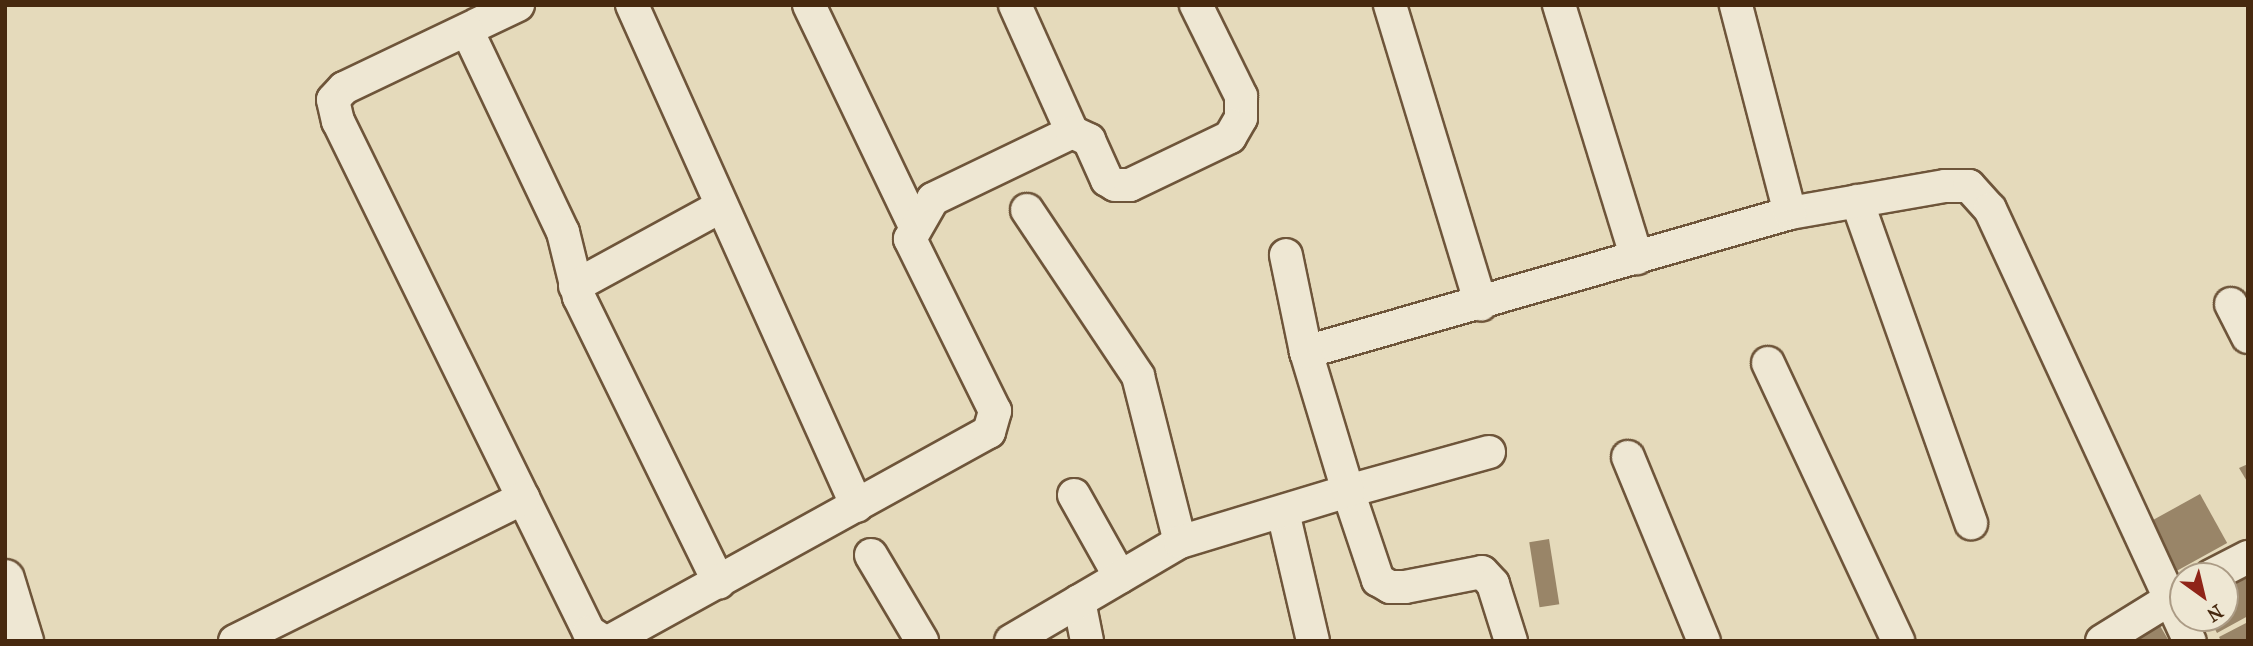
<!DOCTYPE html>
<style>
body{margin:0}
#map{position:relative;width:2253px;height:646px;overflow:hidden;background:#e5dabb;font-family:"IM FELL French Canon",serif}
div>[style]{position:absolute}
.building>*{inset:0;background:#998568;transform-origin:0 0}
.roads{filter:drop-shadow(2px 0 #6e553a) drop-shadow(-2px 0 #6e553a) drop-shadow(0 2px #6e553a) drop-shadow(0 -2px #6e553a)}
.minor>*{height:32px;margin:-16px;padding:0 16px;transform-origin:16px;border-radius:16px;background:#eee7d3}
.tertiary>*{height:38px;margin:-19px;padding:0 19px;transform-origin:19px;border-radius:19px;background:#eee7d3}
span{translate:-50% -50%;white-space:nowrap;text-align:center;line-height:1.15;-webkit-text-stroke:6px #eee7d3;paint-order:stroke}
.frame{position:absolute;inset:0;border:7px solid #47290f;pointer-events:none}
.north{position:absolute;left:2169px;top:562px;width:70px;height:70px;box-sizing:border-box;background:#eee7d3;border:2px solid #ab9b85;border-radius:50%;rotate:146deg;font-size:19px;font-weight:700;line-height:28px;text-align:center;color:#47290f}
.north::after{content:'';display:block;margin:auto;width:24px;height:32px;background:#8f2418;clip-path:polygon(50% 0,100% 100%,50% 72%,0 100%)}
</style>
<div id="map">
<div class="building">
<div style="clip-path:polygon(2248px 464px,2248px 483px,2239px 468px)"></div>
<div style="left:2200px;top:494px;width:56px;height:61px;rotate:61deg"></div>
<div style="left:1549px;top:539px;width:66px;height:20px;rotate:81deg"></div>
<div style="clip-path:polygon(2248px 571px,2248px 616px,2217px 633px,2209px 618px,2225px 618px,2225px 582px)"></div>
<div style="clip-path:polygon(2156px 619px,2169px 641px,2121px 641px)"></div>
<div style="clip-path:polygon(2248px 622px,2248px 641px,2221px 641px,2219px 637px)"></div>
</div>
<div class="roads">
<div class="minor">
<div style="left:518px;top:5px;width:193px;rotate:154.5deg"></div>
<div style="left:344px;top:88px;width:16px;rotate:133deg"></div>
<div style="left:333px;top:100px;width:22px;rotate:77deg"></div>
<div style="left:338px;top:121px;width:569px;rotate:63.84deg"></div>
<div style="left:589px;top:632px;width:17px;rotate:33deg"></div>
<div style="left:632px;top:5px;width:549px;rotate:65.82deg"></div>
<div style="left:809px;top:5px;width:247px;rotate:64.4deg"></div>
<div style="left:1015px;top:5px;width:139px;rotate:65.8deg"></div>
<div style="left:1390px;top:5px;width:313px;rotate:73.1deg"></div>
<div style="left:1559px;top:5px;width:265px;rotate:72.9deg"></div>
<div style="left:467px;top:30px;width:224px;rotate:64.6deg"></div>
<div style="left:563px;top:232px;width:67px;rotate:76.2deg"></div>
<div style="left:579px;top:297px;width:318px;rotate:63.9deg"></div>
<div style="left:1857px;top:201px;width:342px;rotate:70.5deg"></div>
<div style="left:1027px;top:210px;width:200px;rotate:56.2deg"></div>
<div style="left:1138px;top:376px;width:171px;rotate:75.8deg"></div>
<div style="left:1790px;top:213px;width:157px;rotate:-9.9deg"></div>
<div style="left:1945px;top:186px;width:24px"></div>
<div style="left:1969px;top:186px;width:31px;rotate:48deg"></div>
<div style="left:1990px;top:209px;width:476px;rotate:65.2deg"></div>
<div style="left:575px;top:286px;width:167px;rotate:-28.6deg"></div>
<div style="left:2231px;top:304px;width:37px;rotate:63deg"></div>
<div style="left:1306px;top:352px;width:504px;rotate:-16.02deg"></div>
<div style="left:1790px;top:213px;width:215px;rotate:-104.6deg"></div>
<div style="left:1768px;top:363px;width:307px;rotate:64.9deg"></div>
<div style="left:1489px;top:452px;width:146px;rotate:164.5deg"></div>
<div style="left:1348px;top:491px;width:94px;rotate:71.4deg"></div>
<div style="left:1378px;top:580px;width:14px;rotate:30deg"></div>
<div style="left:1390px;top:587px;width:15px"></div>
<div style="left:1405px;top:587px;width:78px;rotate:-11deg"></div>
<div style="left:1482px;top:572px;width:16px;rotate:47deg"></div>
<div style="left:1493px;top:584px;width:60px;rotate:72.5deg"></div>
<div style="left:1628px;top:457px;width:199px;rotate:67.6deg"></div>
<div style="left:1074px;top:495px;width:94px;rotate:60.7deg"></div>
<div style="left:1283px;top:512px;width:132px;rotate:76.9deg"></div>
<div style="left:871px;top:555px;width:100px;rotate:59.3deg"></div>
<div style="left:2211px;top:576px;width:42px;rotate:-27.2deg"></div>
<div style="left:1079px;top:601px;width:41px;rotate:78.7deg"></div>
<div style="left:235px;top:641px;width:322px;rotate:-26.4deg"></div>
<div style="left:610px;top:641px;width:433px;rotate:-28.9deg"></div>
<div style="left:989px;top:432px;width:22px;rotate:-74deg"></div>
<div style="left:995px;top:411px;width:192px;rotate:-116.3deg"></div>
<div style="left:910px;top:239px;width:46px;rotate:-60.1deg"></div>
<div style="left:933px;top:199px;width:154px;rotate:-25.7deg"></div>
<div style="left:1072px;top:132px;width:19px;rotate:25deg"></div>
<div style="left:1089px;top:140px;width:44px;rotate:65.8deg"></div>
<div style="left:1107px;top:180px;width:9px;rotate:32deg"></div>
<div style="left:1115px;top:185px;width:15px"></div>
<div style="left:1130px;top:185px;width:111px;rotate:-25.6deg"></div>
<div style="left:1230px;top:137px;width:22px;rotate:-60deg"></div>
<div style="left:1241px;top:118px;width:22px;rotate:-90deg"></div>
<div style="left:1241px;top:96px;width:102px;rotate:-116.3deg"></div>
<div style="left:1011px;top:641px;width:196px;rotate:-30.4deg"></div>
<div style="left:1180px;top:542px;width:176px;rotate:-16.9deg"></div>
<div style="left:1348px;top:491px;width:145px;rotate:-106.8deg"></div>
<div style="left:1306px;top:352px;width:99px;rotate:-101.7deg"></div>
<div style="left:2102px;top:641px;width:95px;rotate:-31.7deg"></div>
</div>
<div class="tertiary">
<div style="left:5px;top:579px;width:65px;rotate:73deg"></div>
</div>
</div>
<div class="frame"></div>
<div class="north">N</div>
</div>
